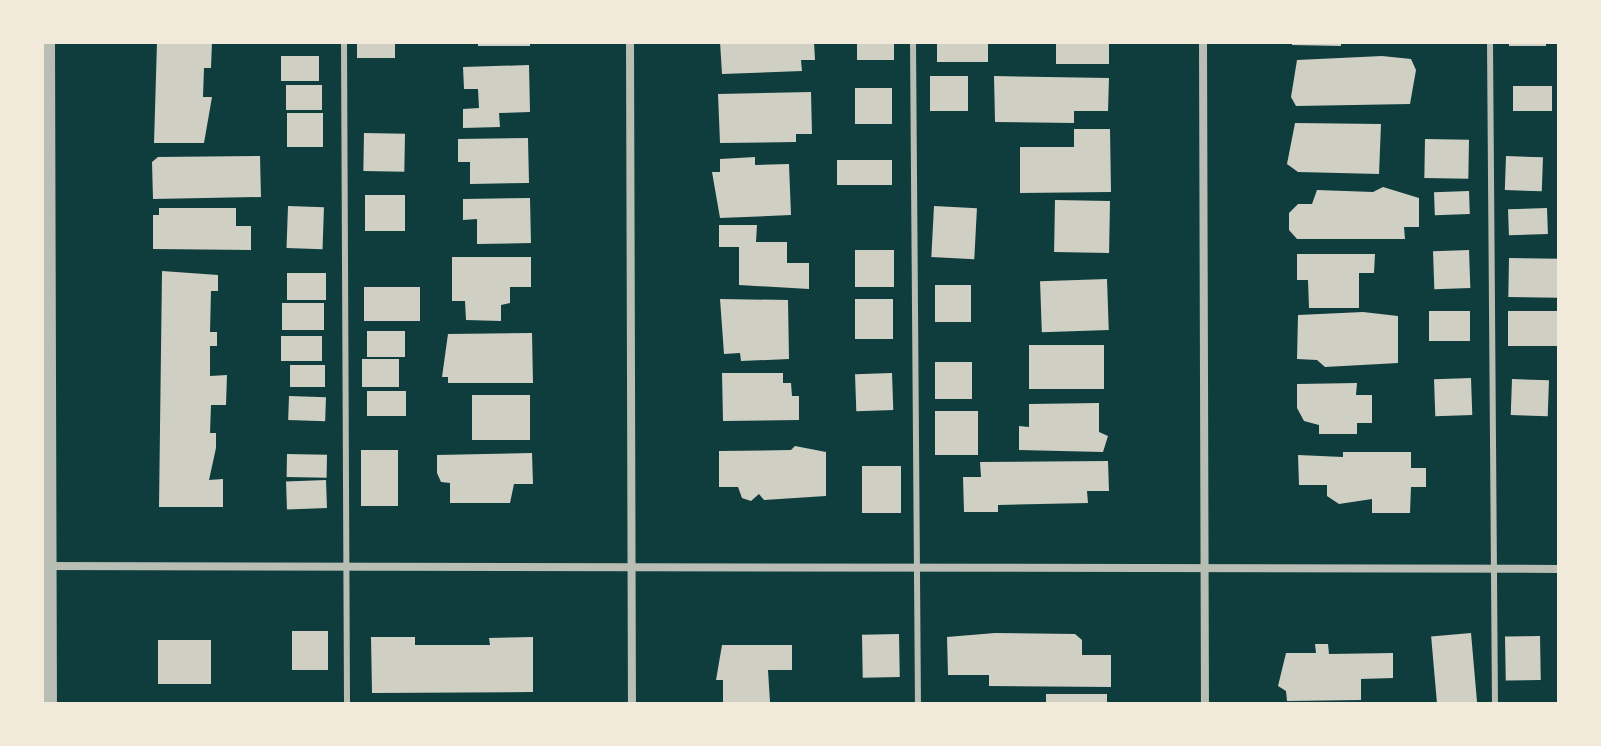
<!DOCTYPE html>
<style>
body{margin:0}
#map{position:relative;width:1601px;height:746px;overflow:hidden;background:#0f3d3e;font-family:Ubuntu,sans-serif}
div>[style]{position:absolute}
.building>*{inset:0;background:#cfcfc3;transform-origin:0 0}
.service>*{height:6px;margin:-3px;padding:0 3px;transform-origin:3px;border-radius:3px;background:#b8beb3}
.minor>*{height:8px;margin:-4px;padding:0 4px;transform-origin:4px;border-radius:4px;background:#b8beb3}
.tertiary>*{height:14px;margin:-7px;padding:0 7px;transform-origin:7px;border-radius:7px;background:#b8beb3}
span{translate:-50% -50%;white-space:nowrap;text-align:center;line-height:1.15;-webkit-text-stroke:8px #f1e9da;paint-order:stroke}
.frame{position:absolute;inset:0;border:44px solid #f1e9da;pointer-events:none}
</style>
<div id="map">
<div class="building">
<div style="clip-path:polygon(157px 42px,212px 42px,211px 68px,204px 68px,203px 97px,212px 97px,204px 143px,154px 143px)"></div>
<div style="left:357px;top:42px;width:38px;height:16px"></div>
<div style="left:478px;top:42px;width:52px;height:4px"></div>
<div style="clip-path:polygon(720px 42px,814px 42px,815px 60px,801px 60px,802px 71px,722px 74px)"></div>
<div style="left:857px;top:42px;width:37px;height:18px"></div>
<div style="left:937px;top:42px;width:51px;height:20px"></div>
<div style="left:1056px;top:42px;width:53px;height:22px"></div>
<div style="clip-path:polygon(1292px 42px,1341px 42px,1341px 46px,1292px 45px)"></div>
<div style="left:1509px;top:42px;width:37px;height:4px"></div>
<div style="left:319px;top:56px;width:25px;height:38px;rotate:90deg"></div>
<div style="clip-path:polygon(1382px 56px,1411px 59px,1416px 70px,1410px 104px,1296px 106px,1291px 97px,1297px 60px)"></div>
<div style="clip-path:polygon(529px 65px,530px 112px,499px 113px,500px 127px,463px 128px,463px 109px,479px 108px,478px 89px,464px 89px,463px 67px)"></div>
<div style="left:930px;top:76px;width:38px;height:35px"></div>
<div style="clip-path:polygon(994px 76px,1109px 78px,1108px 111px,1074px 111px,1074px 123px,995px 122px)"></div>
<div style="left:286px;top:85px;width:36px;height:25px"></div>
<div style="left:1513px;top:86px;width:39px;height:25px"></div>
<div style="left:892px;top:88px;width:36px;height:37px;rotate:90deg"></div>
<div style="clip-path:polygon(811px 92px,812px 134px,796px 134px,796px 142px,720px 143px,718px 94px)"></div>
<div style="left:287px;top:113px;width:36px;height:34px"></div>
<div style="clip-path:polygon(1295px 123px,1381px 124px,1379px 174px,1298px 172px,1287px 164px)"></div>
<div style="clip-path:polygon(1074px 129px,1110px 129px,1111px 192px,1020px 193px,1020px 147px,1074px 147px)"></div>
<div style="left:364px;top:133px;width:41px;height:38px;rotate:1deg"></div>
<div style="clip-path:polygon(528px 138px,529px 183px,470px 184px,470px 162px,458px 162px,458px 139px)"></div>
<div style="left:1425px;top:139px;width:44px;height:39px;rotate:1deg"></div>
<div style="clip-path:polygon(260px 156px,261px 197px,153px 199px,152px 162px,158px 157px)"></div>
<div style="left:1506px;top:156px;width:37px;height:34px;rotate:2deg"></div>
<div style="clip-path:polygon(755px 157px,755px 165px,789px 164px,791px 215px,720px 218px,712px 172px,720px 172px,720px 159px)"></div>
<div style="left:837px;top:160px;width:55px;height:25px"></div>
<div style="clip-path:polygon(1383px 187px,1419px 198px,1419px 227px,1404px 227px,1405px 239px,1297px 239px,1289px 230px,1289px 213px,1298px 204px,1312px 204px,1317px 190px,1373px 192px)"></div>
<div style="left:1469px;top:191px;width:23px;height:35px;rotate:88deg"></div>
<div style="left:405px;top:195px;width:36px;height:40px;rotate:90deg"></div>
<div style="clip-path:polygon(530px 198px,531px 243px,477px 244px,477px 219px,463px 220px,463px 199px)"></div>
<div style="left:1055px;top:200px;width:55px;height:52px;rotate:1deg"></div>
<div style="left:288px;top:206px;width:36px;height:42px;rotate:2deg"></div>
<div style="left:934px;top:206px;width:43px;height:51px;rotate:3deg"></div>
<div style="clip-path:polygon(159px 208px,236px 208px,236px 226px,251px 226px,251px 250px,153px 249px,153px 215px,159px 215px)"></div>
<div style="left:1547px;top:208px;width:26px;height:39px;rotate:88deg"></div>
<div style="clip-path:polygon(719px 225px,757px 225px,756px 242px,787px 242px,787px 263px,809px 263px,809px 289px,739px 285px,739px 247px,719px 247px)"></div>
<div style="left:855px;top:250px;width:39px;height:37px"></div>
<div style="left:1469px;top:250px;width:38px;height:36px;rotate:88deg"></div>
<div style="clip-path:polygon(1297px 254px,1375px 254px,1374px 273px,1359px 273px,1359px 308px,1309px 308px,1308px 280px,1297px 280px)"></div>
<div style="clip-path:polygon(452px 257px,531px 257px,531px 287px,510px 287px,510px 303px,501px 305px,501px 321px,466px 320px,465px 301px,452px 301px)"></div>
<div style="left:1509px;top:258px;width:50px;height:39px;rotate:1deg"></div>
<div style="clip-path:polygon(162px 271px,218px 275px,218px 291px,211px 291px,210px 332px,217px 332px,217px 346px,210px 346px,210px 376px,227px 375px,226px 405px,211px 405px,210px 433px,216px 433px,216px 448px,209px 480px,223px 479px,223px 507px,159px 507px)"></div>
<div style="left:287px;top:273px;width:39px;height:27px"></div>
<div style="left:1107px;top:279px;width:51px;height:67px;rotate:88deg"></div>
<div style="left:935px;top:285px;width:36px;height:37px"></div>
<div style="left:364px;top:287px;width:56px;height:34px"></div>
<div style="clip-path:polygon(720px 299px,788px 300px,789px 359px,741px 361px,740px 353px,724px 354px)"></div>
<div style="left:855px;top:299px;width:38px;height:40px"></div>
<div style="left:282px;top:303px;width:42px;height:27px"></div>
<div style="left:1470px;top:311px;width:30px;height:41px;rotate:90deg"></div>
<div style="left:1508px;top:311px;width:51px;height:35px"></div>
<div style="clip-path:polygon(1363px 312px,1398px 316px,1398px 363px,1325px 367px,1317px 360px,1297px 359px,1298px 315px)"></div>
<div style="left:367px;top:331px;width:38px;height:26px"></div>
<div style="clip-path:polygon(532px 333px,533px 383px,448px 383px,448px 377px,442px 377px,448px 334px)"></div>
<div style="left:281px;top:336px;width:41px;height:25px"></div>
<div style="left:1029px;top:345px;width:75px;height:44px"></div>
<div style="left:362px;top:359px;width:37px;height:28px"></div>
<div style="left:935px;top:362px;width:37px;height:37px"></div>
<div style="left:290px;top:365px;width:35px;height:22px"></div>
<div style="clip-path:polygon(722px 373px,783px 373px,783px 383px,791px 383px,792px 396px,799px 396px,799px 420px,723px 421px)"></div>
<div style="left:892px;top:373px;width:37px;height:37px;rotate:88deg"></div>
<div style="left:1471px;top:378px;width:37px;height:37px;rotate:88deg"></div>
<div style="left:1512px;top:379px;width:37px;height:36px;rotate:2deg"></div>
<div style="clip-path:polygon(1357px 383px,1356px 395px,1372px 395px,1372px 423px,1357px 423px,1357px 434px,1319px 434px,1319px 425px,1304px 421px,1297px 408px,1297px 384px)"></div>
<div style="left:406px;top:391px;width:25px;height:39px;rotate:90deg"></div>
<div style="left:472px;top:395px;width:58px;height:45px"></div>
<div style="left:289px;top:396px;width:37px;height:24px;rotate:2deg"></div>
<div style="clip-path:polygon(1099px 403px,1099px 432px,1108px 436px,1103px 452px,1019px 450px,1019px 426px,1029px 427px,1029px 404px)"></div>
<div style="left:978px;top:411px;width:44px;height:43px;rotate:90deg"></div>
<div style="clip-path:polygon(795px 446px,826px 452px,826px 496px,764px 500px,759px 494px,751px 501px,742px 498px,738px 487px,719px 487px,719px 451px,791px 450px)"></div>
<div style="left:361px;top:450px;width:37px;height:56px"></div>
<div style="clip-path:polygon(1343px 452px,1411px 452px,1411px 468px,1426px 468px,1426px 487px,1411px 487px,1410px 513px,1372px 513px,1372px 499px,1339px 504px,1327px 496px,1327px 485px,1299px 485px,1298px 455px,1343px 457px)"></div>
<div style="clip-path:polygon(532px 453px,533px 484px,514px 484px,510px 503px,450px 503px,450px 483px,441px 482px,437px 473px,437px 455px)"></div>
<div style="left:287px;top:454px;width:40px;height:23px;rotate:1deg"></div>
<div style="clip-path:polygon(1108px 461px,1109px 491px,1087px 491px,1088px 503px,998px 505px,998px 512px,964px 512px,963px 477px,981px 477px,980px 462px)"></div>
<div style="left:862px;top:466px;width:39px;height:47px"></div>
<div style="left:326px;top:480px;width:28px;height:40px;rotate:88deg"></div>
<div style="left:292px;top:631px;width:36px;height:39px"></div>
<div style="clip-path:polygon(995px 633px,1075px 634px,1082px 640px,1082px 655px,1111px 655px,1111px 687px,989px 686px,989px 675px,948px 675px,947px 637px)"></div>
<div style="left:1471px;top:633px;width:70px;height:40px;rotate:85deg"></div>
<div style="left:899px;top:634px;width:43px;height:37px;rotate:89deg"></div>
<div style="left:1540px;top:636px;width:44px;height:35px;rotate:89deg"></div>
<div style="clip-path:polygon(371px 637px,415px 637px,415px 645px,490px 645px,489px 638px,533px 637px,533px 692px,372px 693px)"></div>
<div style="left:211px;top:640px;width:44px;height:53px;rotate:90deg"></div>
<div style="clip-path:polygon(1315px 644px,1328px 644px,1329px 654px,1393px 653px,1393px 678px,1361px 679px,1361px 700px,1287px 701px,1286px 691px,1278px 686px,1286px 653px,1316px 653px)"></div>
<div style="clip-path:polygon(722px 645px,792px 645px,792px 670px,768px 670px,770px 702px,723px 703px,723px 680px,716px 680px)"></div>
<div style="left:1046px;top:694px;width:61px;height:10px"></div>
</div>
<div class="service">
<div style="left:344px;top:42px;width:662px;rotate:89.74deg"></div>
<div style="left:913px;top:42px;width:662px;rotate:89.57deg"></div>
<div style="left:1490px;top:42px;width:662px;rotate:89.57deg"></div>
</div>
<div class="minor">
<div style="left:630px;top:42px;width:662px;rotate:89.83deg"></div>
<div style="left:1203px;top:42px;width:662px;rotate:89.83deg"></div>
<div style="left:42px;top:566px;width:1517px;rotate:0.11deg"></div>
</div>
<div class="tertiary">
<div style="left:48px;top:42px;width:662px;rotate:89.83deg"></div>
</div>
<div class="frame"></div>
</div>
